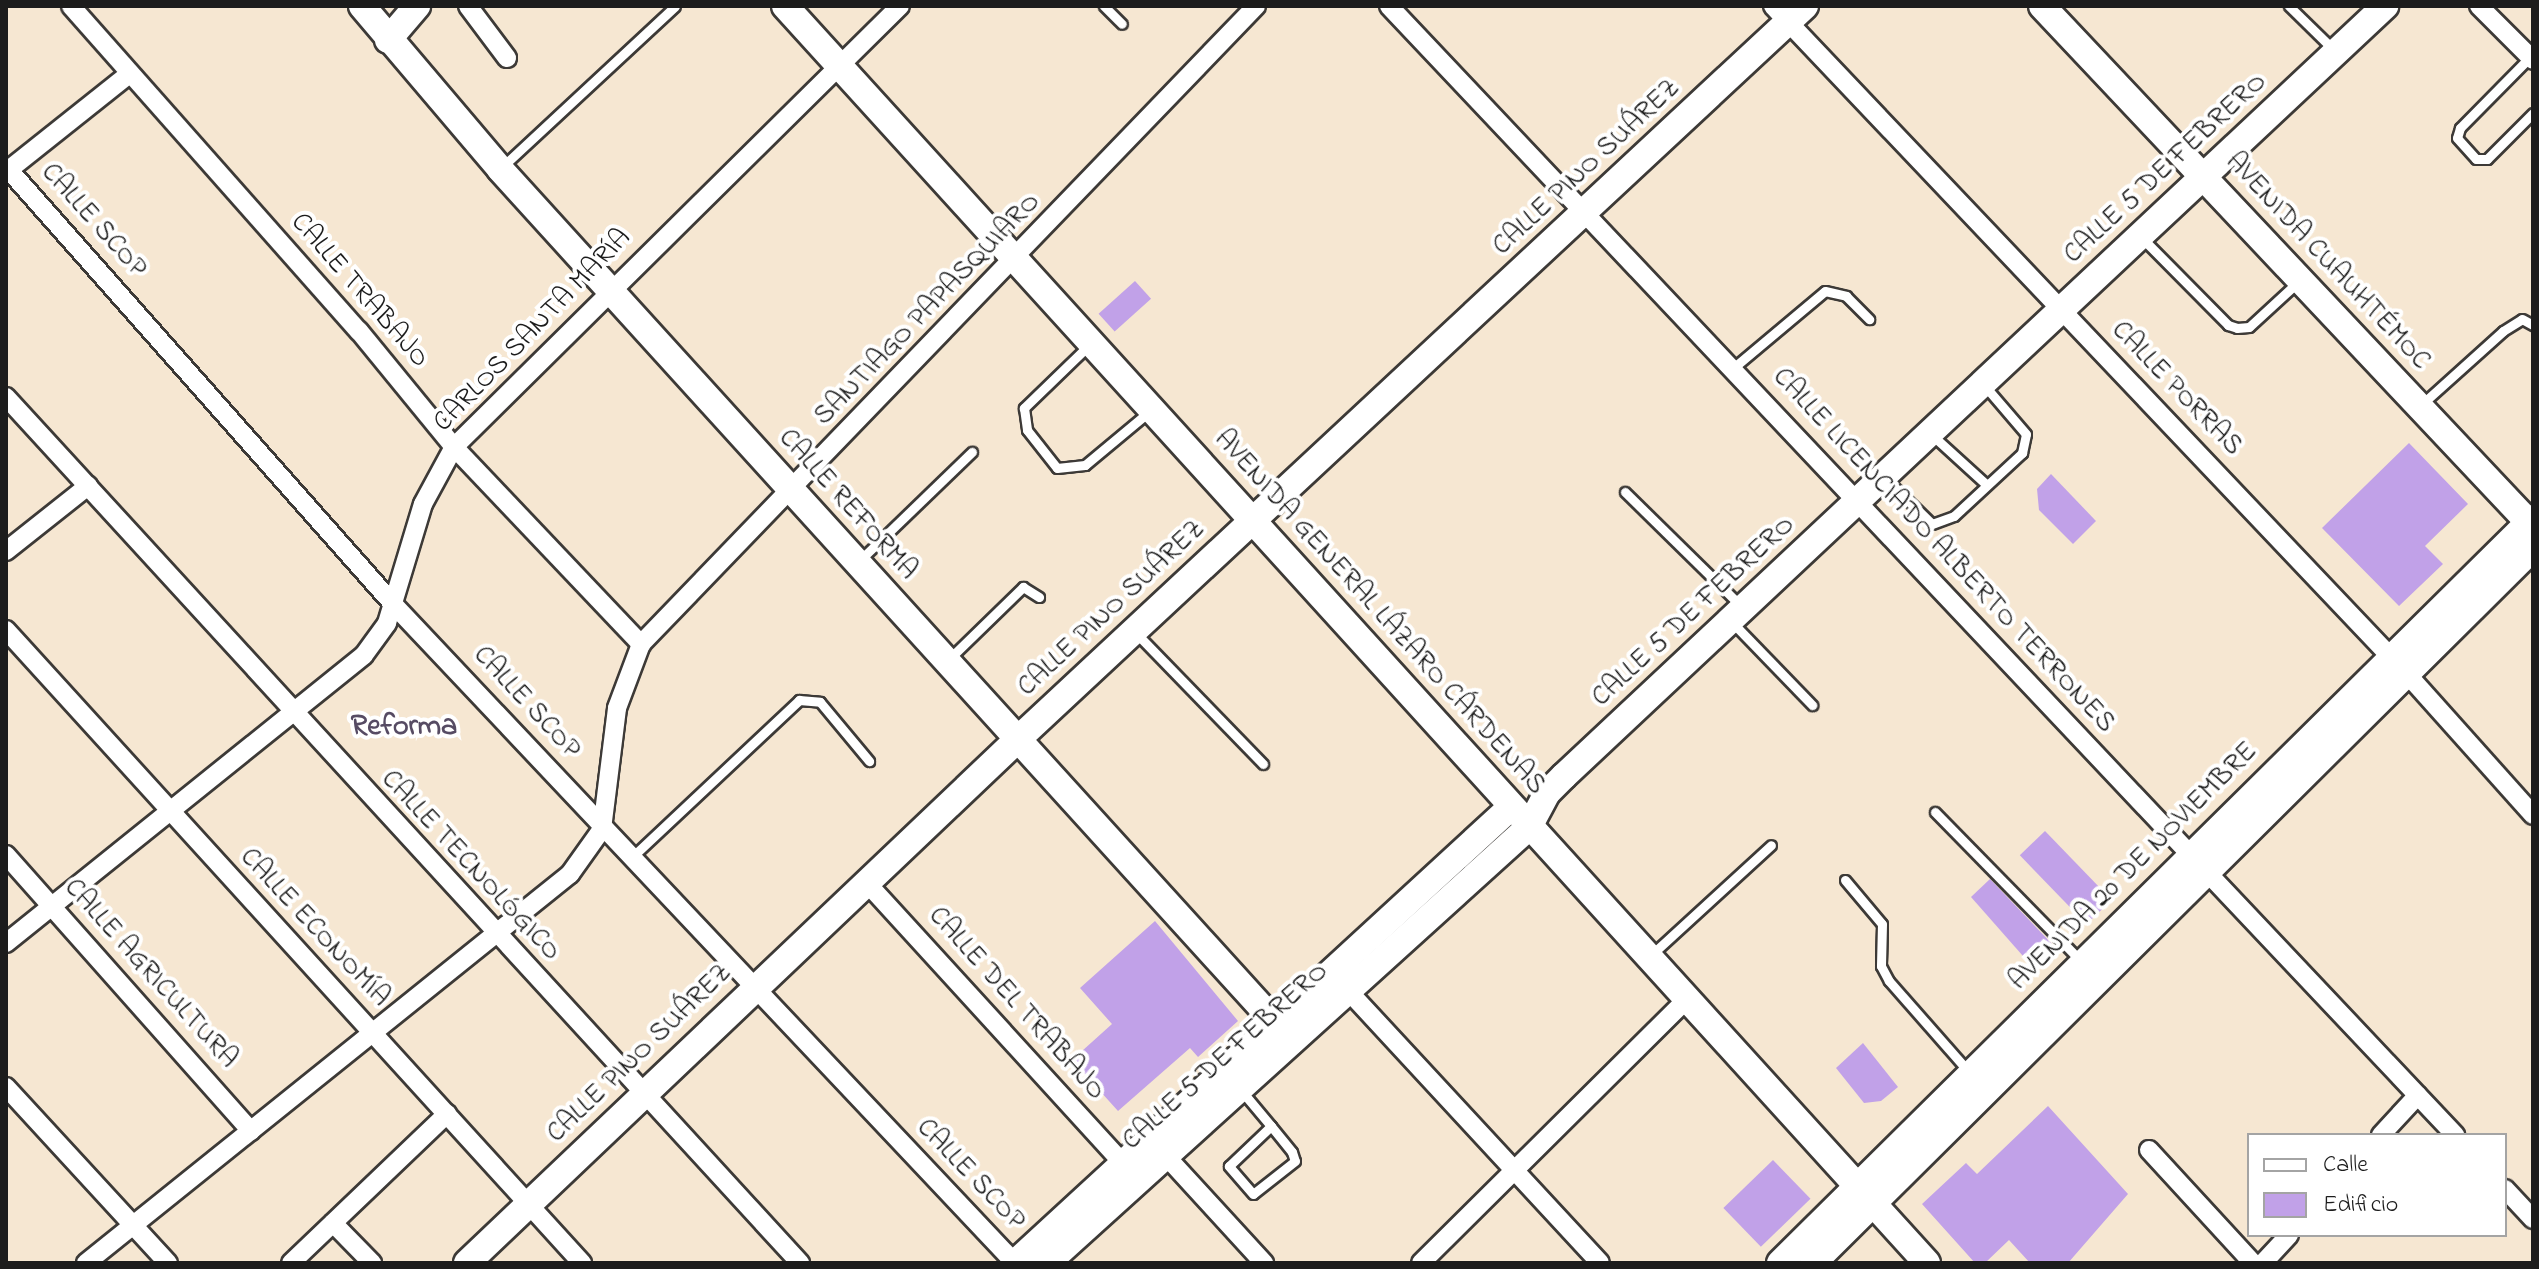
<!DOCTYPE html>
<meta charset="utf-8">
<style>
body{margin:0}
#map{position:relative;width:2539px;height:1269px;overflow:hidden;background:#f6e7d2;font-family:"Indie Flower",sans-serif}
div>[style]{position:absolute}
.building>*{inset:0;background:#c1a1e8;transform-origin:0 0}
.roads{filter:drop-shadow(2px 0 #3d3a37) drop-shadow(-2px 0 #3d3a37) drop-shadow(0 2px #3d3a37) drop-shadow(0 -2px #3d3a37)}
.lane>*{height:9px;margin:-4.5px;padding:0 4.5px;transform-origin:4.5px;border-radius:4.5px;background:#fff}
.street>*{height:18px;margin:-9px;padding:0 9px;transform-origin:9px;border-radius:9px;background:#fff}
.secondary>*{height:26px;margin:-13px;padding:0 13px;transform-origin:13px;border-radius:13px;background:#fff}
span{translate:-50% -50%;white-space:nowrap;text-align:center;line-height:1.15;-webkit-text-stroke:8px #fff;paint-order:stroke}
.street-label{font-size:28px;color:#1c1c1c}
.neighbourhood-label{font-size:30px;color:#564b63;font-weight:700}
.frame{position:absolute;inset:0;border:8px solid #1c1c1c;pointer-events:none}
.legend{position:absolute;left:2247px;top:1133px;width:260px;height:104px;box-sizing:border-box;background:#fff;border:2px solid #a4a4a4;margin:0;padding:10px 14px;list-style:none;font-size:24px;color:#1c1c1c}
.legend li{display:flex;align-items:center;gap:16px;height:40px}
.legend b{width:40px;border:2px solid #a4a4a4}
</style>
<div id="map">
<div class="building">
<div style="left:1135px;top:281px;width:24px;height:49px;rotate:48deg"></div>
<div style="clip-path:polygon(2409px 443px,2468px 504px,2425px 546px,2443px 564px,2399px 606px,2322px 528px)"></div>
<div style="clip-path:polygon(2051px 474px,2096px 521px,2073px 544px,2039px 510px,2037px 489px)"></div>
<div style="left:2045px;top:831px;width:96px;height:35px;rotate:46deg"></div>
<div style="clip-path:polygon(1990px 879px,2053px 945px,2030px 964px,1971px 897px)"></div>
<div style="clip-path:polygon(1155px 921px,1238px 1021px,1198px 1057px,1190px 1048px,1118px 1111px,1072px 1060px,1112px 1024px,1080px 988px)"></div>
<div style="clip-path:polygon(1863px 1043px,1898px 1087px,1881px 1101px,1864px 1103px,1836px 1068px)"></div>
<div style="clip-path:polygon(2048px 1106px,2128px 1194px,2068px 1263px,2030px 1263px,2009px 1240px,1985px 1263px,1975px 1263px,1922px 1204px,1966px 1163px,1977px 1174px)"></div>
<div style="left:1773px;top:1160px;width:54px;height:69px;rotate:46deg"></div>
</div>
<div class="roads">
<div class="lane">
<div style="left:1104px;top:6px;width:25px;rotate:45deg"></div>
<div style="left:2289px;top:6px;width:63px;rotate:44.4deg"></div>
<div style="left:2530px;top:57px;width:100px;rotate:134.6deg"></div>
<div style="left:2460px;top:128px;width:10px;rotate:107deg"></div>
<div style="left:2457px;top:138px;width:28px;rotate:48deg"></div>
<div style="left:2476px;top:159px;width:11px"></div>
<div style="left:2487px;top:159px;width:65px;rotate:-45deg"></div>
<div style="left:502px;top:167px;width:236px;rotate:-42.9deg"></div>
<div style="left:2141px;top:237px;width:124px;rotate:45.3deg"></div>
<div style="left:2228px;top:325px;width:9px;rotate:18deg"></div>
<div style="left:2237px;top:328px;width:12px;rotate:-5deg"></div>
<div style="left:2249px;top:327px;width:67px;rotate:-42.6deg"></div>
<div style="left:1089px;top:345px;width:91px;rotate:135.9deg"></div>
<div style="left:1024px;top:408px;width:22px;rotate:82deg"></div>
<div style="left:1027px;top:430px;width:48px;rotate:51.7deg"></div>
<div style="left:1057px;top:468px;width:28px;rotate:-6deg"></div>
<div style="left:1085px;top:465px;width:86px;rotate:-39.8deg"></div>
<div style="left:1732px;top:369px;width:121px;rotate:-40deg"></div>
<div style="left:1825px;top:291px;width:22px;rotate:13deg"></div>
<div style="left:1846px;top:296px;width:33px;rotate:45deg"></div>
<div style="left:2422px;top:404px;width:109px;rotate:-42deg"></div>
<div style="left:2503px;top:331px;width:22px;rotate:-32deg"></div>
<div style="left:2522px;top:319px;width:13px;rotate:29deg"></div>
<div style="left:1932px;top:435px;width:74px;rotate:42.3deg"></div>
<div style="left:1886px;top:479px;width:64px;rotate:44.4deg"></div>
<div style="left:1932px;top:524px;width:23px;rotate:-20deg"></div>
<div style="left:1954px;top:516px;width:93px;rotate:-42.8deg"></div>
<div style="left:2022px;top:453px;width:19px;rotate:-78deg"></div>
<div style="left:2026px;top:434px;width:65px;rotate:-130.6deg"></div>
<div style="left:1625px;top:492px;width:164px;rotate:44.5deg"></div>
<div style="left:859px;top:561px;width:157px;rotate:-44deg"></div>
<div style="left:1731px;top:621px;width:117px;rotate:46deg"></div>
<div style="left:1137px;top:634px;width:181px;rotate:45.9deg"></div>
<div style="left:948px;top:660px;width:105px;rotate:-44.2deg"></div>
<div style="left:1023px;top:587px;width:19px;rotate:32deg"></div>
<div style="left:1935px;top:812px;width:207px;rotate:45.6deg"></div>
<div style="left:631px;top:858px;width:231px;rotate:-43.2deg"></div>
<div style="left:799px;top:700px;width:21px;rotate:5deg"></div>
<div style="left:820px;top:702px;width:77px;rotate:50.3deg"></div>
<div style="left:1845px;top:880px;width:57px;rotate:49.9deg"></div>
<div style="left:1882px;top:924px;width:42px;rotate:91.4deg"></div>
<div style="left:1881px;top:966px;width:17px;rotate:62deg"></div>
<div style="left:1889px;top:981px;width:120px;rotate:48.7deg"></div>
<div style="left:1650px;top:956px;width:164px;rotate:-42.5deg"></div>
<div style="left:1240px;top:1089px;width:48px;rotate:50deg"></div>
<div style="left:1271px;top:1126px;width:33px;rotate:51deg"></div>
<div style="left:1292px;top:1152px;width:9px;rotate:72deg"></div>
<div style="left:1295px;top:1161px;width:53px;rotate:141.8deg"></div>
<div style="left:1253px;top:1194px;width:37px;rotate:-131deg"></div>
<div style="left:1229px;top:1166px;width:58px;rotate:-43.6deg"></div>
</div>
<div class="street">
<div style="left:71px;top:6px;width:434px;rotate:48.5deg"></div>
<div style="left:359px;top:331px;width:150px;rotate:50.7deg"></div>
<div style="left:454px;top:447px;width:272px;rotate:46.5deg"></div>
<div style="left:468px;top:6px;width:65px;rotate:53.1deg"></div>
<div style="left:1389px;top:6px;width:1553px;rotate:46.64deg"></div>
<div style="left:1773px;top:6px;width:921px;rotate:46.5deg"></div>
<div style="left:2407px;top:674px;width:189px;rotate:48.2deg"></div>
<div style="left:2479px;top:6px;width:76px;rotate:45deg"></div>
<div style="left:9px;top:170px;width:581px;rotate:48.49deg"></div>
<div style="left:394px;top:605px;width:905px;rotate:46.66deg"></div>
<div style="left:6px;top:172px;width:157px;rotate:-38.5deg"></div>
<div style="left:6px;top:397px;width:1175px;rotate:47.48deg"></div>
<div style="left:6px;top:551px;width:105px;rotate:-38.4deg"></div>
<div style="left:6px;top:630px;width:856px;rotate:47.7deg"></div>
<div style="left:6px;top:855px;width:369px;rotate:48.4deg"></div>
<div style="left:867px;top:883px;width:379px;rotate:47.6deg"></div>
<div style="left:6px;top:943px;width:459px;rotate:-38.8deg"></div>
<div style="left:364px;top:655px;width:39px;rotate:-54deg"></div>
<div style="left:387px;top:623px;width:124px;rotate:-73.2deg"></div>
<div style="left:423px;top:504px;width:65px;rotate:-61.5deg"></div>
<div style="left:454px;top:447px;width:627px;rotate:-44.68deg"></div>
<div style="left:1341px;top:983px;width:381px;rotate:47.2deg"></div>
<div style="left:6px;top:1087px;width:239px;rotate:47.4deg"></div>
<div style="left:2381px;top:1135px;width:54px;rotate:-47.2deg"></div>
<div style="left:2149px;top:1150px;width:154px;rotate:47.4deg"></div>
<div style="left:1165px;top:1155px;width:147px;rotate:47.5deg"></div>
<div style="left:2505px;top:1189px;width:41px;rotate:47deg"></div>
<div style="left:333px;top:1223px;width:56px;rotate:45.7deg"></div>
<div style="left:86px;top:1263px;width:621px;rotate:-38.79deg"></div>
<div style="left:570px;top:874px;width:55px;rotate:-54.6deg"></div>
<div style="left:602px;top:829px;width:122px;rotate:-82.9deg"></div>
<div style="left:617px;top:708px;width:68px;rotate:-69.4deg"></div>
<div style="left:641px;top:644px;width:886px;rotate:-46.05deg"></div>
<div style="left:291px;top:1263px;width:216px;rotate:-43.7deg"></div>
<div style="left:1421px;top:1263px;width:375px;rotate:-44.8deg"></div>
<div style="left:2263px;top:1263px;width:38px;rotate:-47deg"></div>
</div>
<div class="secondary">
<div style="left:362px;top:6px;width:214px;rotate:49.7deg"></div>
<div style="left:500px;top:169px;width:1178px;rotate:47.75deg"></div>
<div style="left:785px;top:6px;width:1698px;rotate:47.74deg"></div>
<div style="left:2042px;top:6px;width:716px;rotate:46.7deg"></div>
<div style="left:388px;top:40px;width:45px;rotate:-49.5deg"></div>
<div style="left:467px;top:1263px;width:759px;rotate:-43.56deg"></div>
<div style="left:1017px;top:740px;width:1077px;rotate:-42.97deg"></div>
<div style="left:1015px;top:1263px;width:674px;rotate:-42.59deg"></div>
<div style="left:1047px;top:1263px;width:650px;rotate:-42.13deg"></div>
<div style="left:1529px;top:827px;width:38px;rotate:-62deg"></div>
<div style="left:1547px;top:793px;width:24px;rotate:-45deg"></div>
<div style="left:1564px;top:776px;width:1126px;rotate:-43.16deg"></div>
<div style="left:1780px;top:1263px;width:1059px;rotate:-44.69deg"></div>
<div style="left:1813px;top:1263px;width:1015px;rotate:-44.8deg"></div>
</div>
</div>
<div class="street-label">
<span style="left:1587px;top:168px;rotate:-43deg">CALLE PINO SUÁREZ</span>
<span style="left:2166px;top:169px;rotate:-43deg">CALLE 5 DE FEBRERO</span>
<span style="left:93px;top:221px;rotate:48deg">CALLE SCOP</span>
<span style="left:2327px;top:262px;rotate:47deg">AVENIDA CUAUHTÉMOC</span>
<span style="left:359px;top:291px;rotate:49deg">CALLE TRABAJO</span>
<span style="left:928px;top:310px;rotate:-46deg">SANTIAGO PAPASQUIARO</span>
<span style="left:533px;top:331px;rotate:-46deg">CARLOS SANTA MARÍA</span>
<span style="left:2176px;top:389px;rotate:46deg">CALLE PORRAS</span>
<span style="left:847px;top:505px;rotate:48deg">CALLE REFORMA</span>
<span style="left:1943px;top:551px;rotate:47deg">CALLE LICENCIADO ALBERTO TERRONES</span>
<span style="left:1112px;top:609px;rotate:-43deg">CALLE PINO SUÁREZ</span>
<span style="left:1694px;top:612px;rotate:-43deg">CALLE 5 DE FEBRERO</span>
<span style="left:1379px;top:613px;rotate:48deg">AVENIDA GENERAL LÁZARO CÁRDENAS</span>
<span style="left:526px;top:703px;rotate:47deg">CALLE SCOP</span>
<span style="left:470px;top:866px;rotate:47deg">CALLE TECNOLÓGICO</span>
<span style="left:2134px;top:867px;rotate:-45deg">AVENIDA 20 DE NOVIEMBRE</span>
<span style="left:314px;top:928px;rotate:47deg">CALLE ECONOMÍA</span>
<span style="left:150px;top:974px;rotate:48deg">CALLE AGRICULTURA</span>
<span style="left:1016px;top:1004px;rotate:48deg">CALLE DEL TRABAJO</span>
<span style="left:640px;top:1054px;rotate:-44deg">CALLE PINO SUÁREZ</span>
<span style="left:1226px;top:1057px;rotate:-42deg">CALLE 5 DE FEBRERO</span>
<span style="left:970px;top:1175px;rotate:46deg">CALLE SCOP</span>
</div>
<div class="neighbourhood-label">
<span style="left:404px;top:727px">Reforma</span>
</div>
<div class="frame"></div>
<ul class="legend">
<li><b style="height:10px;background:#fff"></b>Calle</li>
<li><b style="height:22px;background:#c1a1e8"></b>Edificio</li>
</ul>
</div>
